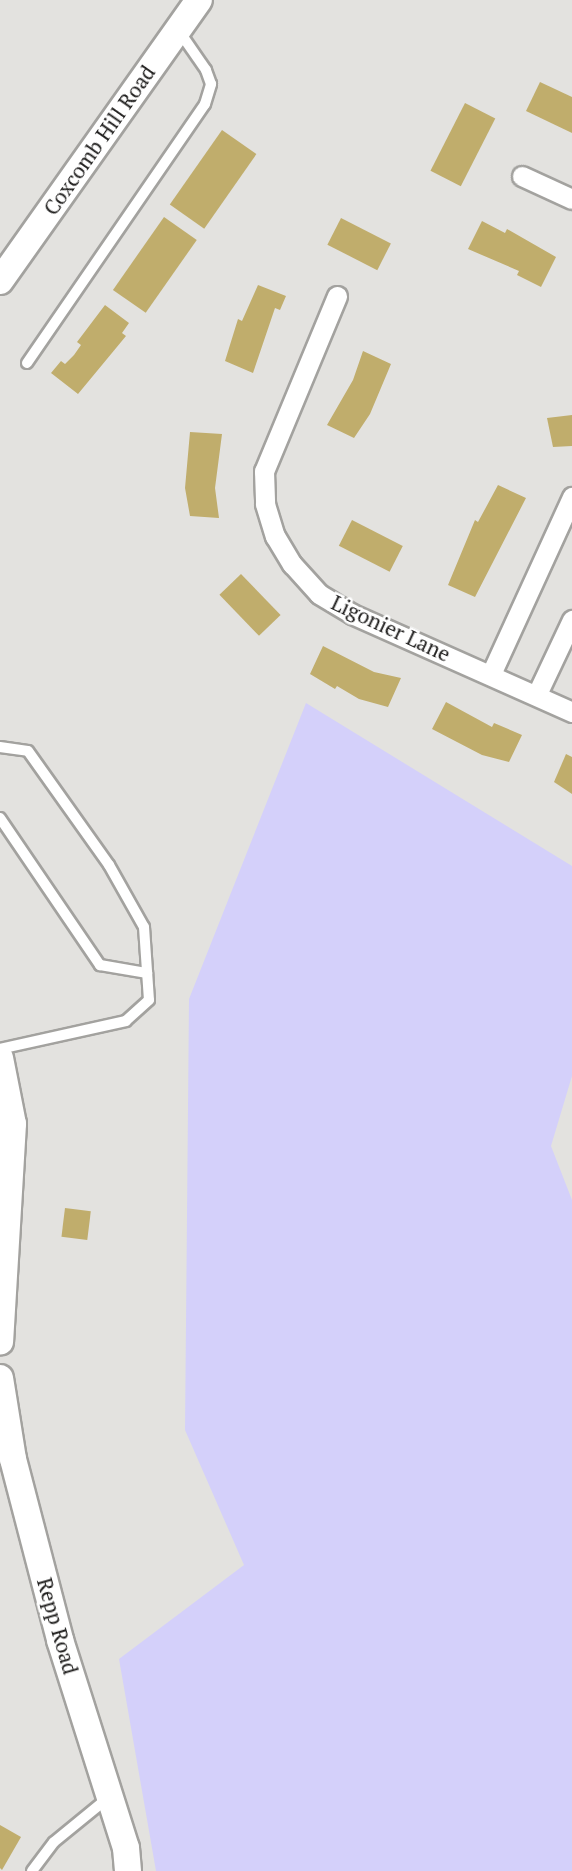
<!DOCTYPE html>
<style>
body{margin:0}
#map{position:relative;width:572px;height:1871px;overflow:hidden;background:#e3e2df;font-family:"PT Serif",serif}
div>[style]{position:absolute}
.green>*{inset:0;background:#d4d0fa}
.building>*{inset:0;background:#c0ad6c;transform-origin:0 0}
.roads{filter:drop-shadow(2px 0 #a3a29f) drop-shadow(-2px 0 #a3a29f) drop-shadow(0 2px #a3a29f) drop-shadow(0 -2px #a3a29f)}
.lane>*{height:10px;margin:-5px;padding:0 5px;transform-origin:5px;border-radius:5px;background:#fff}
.street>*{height:19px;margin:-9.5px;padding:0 9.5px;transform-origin:9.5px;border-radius:9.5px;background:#fff}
.secondary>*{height:26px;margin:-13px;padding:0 13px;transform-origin:13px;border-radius:13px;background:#fff}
span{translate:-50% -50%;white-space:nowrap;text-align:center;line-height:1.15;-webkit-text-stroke:5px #fff;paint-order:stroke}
.street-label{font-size:21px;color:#1c1b1a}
</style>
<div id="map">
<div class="green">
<div style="clip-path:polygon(306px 703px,572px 866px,572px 1076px,551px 1146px,572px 1200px,572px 1871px,156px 1871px,119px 1659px,244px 1565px,185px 1430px,189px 999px)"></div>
</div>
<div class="building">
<div style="clip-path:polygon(540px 82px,572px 97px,572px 133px,526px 111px)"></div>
<div style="left:465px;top:103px;width:34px;height:76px;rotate:27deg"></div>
<div style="left:222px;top:130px;width:42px;height:91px;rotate:35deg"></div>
<div style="left:164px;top:217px;width:40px;height:89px;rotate:35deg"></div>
<div style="left:341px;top:218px;width:56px;height:30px;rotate:27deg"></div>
<div style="clip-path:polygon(482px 221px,505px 233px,507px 229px,556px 257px,541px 287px,517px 275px,519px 271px,468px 249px)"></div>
<div style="clip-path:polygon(258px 285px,286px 296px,280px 310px,275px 308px,253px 373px,225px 361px,238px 319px,242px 321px)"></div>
<div style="clip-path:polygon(105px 305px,129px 323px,122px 333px,126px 336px,78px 394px,51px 373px,61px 361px,65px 364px,74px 355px,81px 345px,77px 342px)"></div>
<div style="clip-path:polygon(363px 351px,391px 364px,370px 414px,354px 438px,327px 425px,353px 380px)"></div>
<div style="clip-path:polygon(572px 415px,572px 446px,553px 447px,547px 418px)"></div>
<div style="clip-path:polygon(190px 432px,222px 434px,215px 488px,219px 518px,190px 516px,185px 488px)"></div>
<div style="clip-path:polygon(498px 485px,526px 498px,475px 597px,448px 585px,475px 520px,478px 522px)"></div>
<div style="left:352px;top:520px;width:57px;height:29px;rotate:27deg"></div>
<div style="left:241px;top:574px;width:57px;height:30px;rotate:46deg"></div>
<div style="clip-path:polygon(323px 646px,374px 672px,401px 678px,388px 707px,359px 699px,337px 686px,335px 689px,310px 674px)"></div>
<div style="clip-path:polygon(446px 702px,492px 727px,494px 723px,522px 735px,509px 762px,482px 755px,432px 729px)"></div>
<div style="clip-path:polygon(566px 754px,572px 757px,572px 794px,554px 782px)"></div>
<div style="left:65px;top:1208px;width:26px;height:29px;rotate:7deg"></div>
<div style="clip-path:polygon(0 1825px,21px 1837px,2px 1870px,0 1868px)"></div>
</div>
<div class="roads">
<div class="lane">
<div style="left:27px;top:363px;width:314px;rotate:-55.5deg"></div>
<div style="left:205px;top:104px;width:21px;rotate:-73deg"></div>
<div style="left:211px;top:84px;width:15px;rotate:-110deg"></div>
<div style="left:206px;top:70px;width:47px;rotate:-124.7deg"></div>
<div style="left:0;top:747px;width:28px;rotate:8deg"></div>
<div style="left:28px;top:751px;width:140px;rotate:54.6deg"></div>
<div style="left:109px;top:865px;width:71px;rotate:60.6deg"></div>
<div style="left:144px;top:927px;width:73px;rotate:86.1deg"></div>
<div style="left:149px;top:1000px;width:31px;rotate:138deg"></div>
<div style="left:126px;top:1021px;width:129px;rotate:167.5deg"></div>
<div style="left:0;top:818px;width:178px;rotate:55.8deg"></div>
<div style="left:100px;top:965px;width:48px;rotate:9.7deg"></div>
<div style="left:32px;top:1871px;width:36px;rotate:-53deg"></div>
<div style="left:54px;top:1842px;width:71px;rotate:-39.3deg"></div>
</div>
<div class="street">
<div style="left:522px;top:176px;width:55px;rotate:24.7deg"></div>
<div style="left:337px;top:296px;width:190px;rotate:112.6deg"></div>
<div style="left:264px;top:471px;width:33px;rotate:88deg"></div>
<div style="left:265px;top:504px;width:34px;rotate:73deg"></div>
<div style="left:275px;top:536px;width:33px;rotate:59deg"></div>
<div style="left:292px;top:564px;width:40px;rotate:48deg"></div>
<div style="left:319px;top:594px;width:39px;rotate:31deg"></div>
<div style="left:352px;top:614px;width:241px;rotate:24deg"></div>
<div style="left:491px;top:674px;width:195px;rotate:-65.4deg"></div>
<div style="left:537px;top:694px;width:82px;rotate:-64.7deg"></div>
</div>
<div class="secondary">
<div style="left:0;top:281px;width:344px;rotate:-54.7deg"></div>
<div style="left:0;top:1058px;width:67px;rotate:78.9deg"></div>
<div style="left:13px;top:1124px;width:218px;rotate:93.4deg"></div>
<div style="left:0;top:1378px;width:82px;rotate:80.9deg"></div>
<div style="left:13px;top:1459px;width:187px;rotate:75.4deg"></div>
<div style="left:60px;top:1640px;width:218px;rotate:72.4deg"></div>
<div style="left:126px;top:1848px;width:23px;rotate:85deg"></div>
</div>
</div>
<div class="street-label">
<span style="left:99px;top:140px;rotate:-55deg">Coxcomb Hill Road</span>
<span style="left:391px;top:628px;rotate:25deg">Ligonier Lane</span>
<span style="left:58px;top:1626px;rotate:74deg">Repp Road</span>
</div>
</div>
